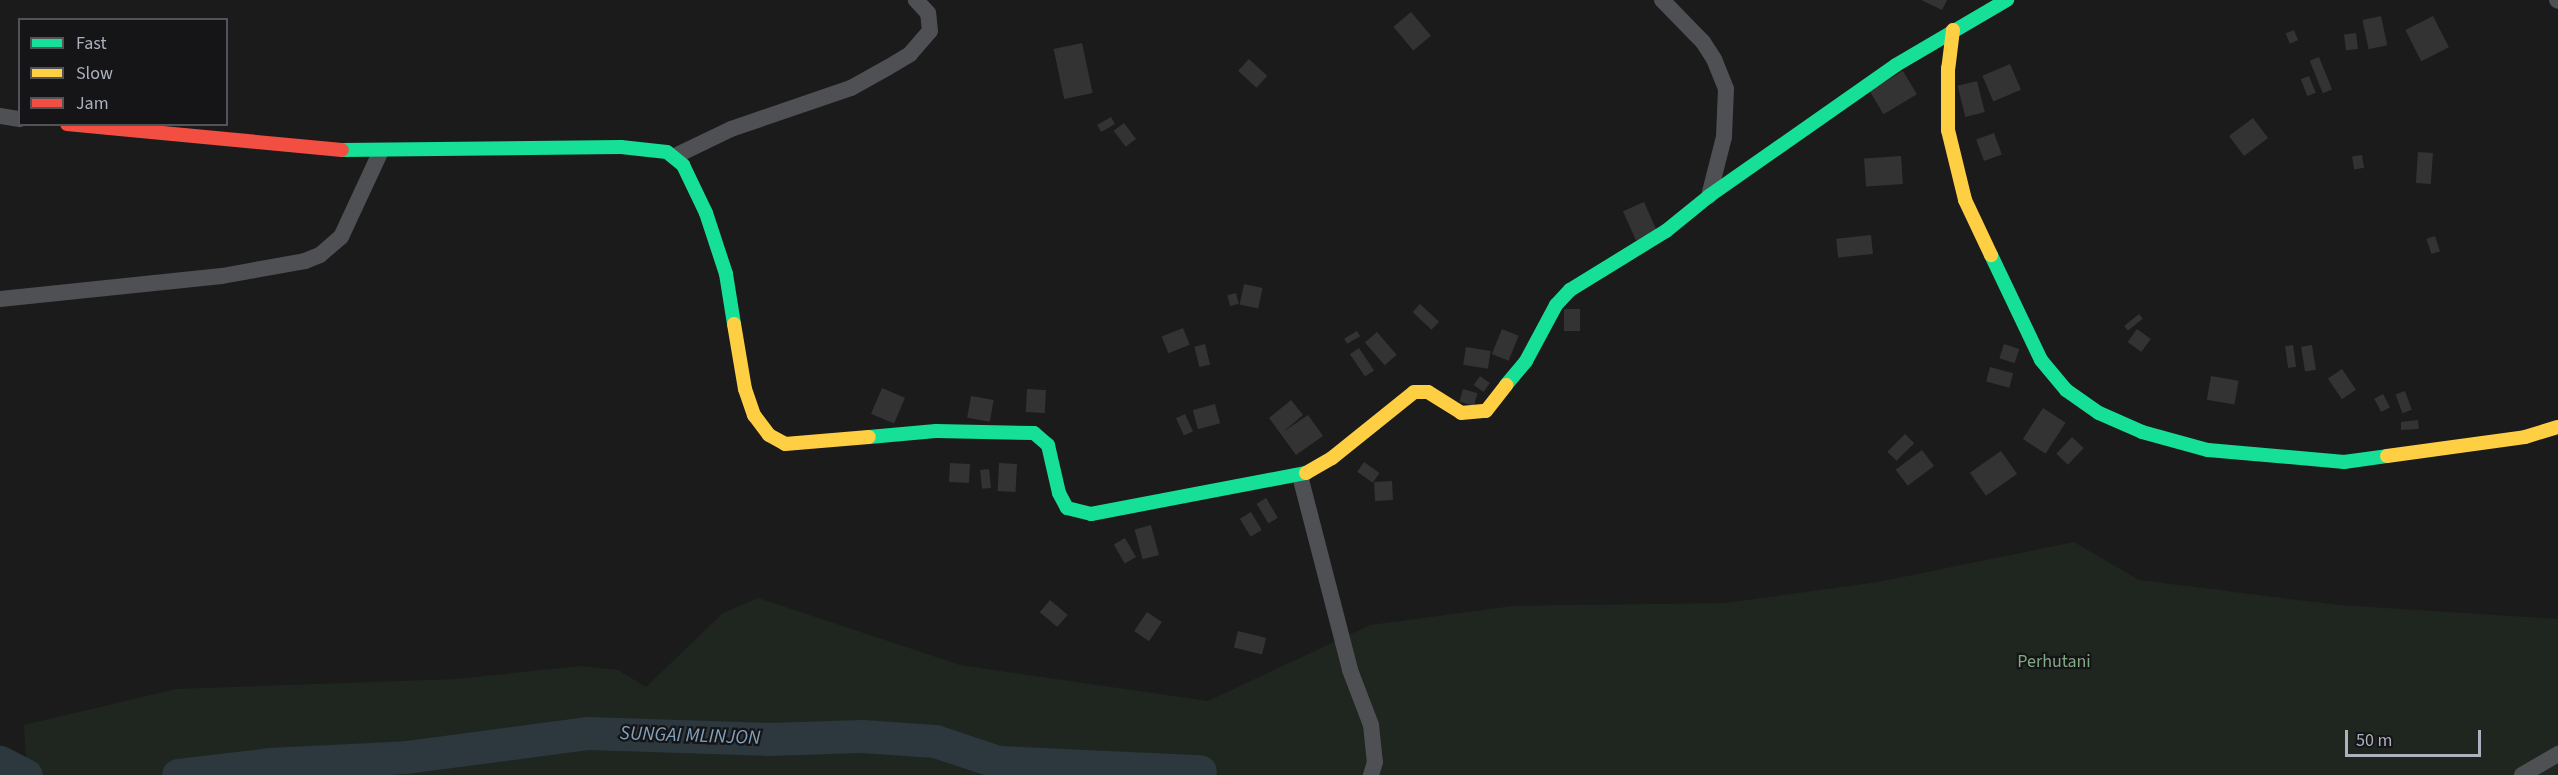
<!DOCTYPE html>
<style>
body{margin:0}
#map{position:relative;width:2558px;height:775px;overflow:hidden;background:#1b1b1b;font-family:"Source Sans 3",sans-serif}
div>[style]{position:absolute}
.green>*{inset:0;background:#1e261f}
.river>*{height:33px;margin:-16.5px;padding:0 16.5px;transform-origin:16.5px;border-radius:16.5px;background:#2c373e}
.building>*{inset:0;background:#333;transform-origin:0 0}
.street>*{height:16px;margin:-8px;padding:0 8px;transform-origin:8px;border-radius:8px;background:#4f5054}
.fast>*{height:14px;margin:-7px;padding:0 7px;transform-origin:7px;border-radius:7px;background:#16e098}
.slow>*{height:14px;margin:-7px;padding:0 7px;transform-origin:7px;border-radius:7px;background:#ffcf43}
.jam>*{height:14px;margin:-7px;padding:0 7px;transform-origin:7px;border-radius:7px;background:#f24e42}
span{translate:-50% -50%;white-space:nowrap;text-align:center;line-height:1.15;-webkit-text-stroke:4.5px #151517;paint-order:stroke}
.park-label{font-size:18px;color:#81a983}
.water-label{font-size:20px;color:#81a0ba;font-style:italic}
.legend{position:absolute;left:18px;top:18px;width:210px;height:108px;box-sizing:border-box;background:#151517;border:2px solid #515359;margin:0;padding:8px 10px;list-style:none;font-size:18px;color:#abb1bd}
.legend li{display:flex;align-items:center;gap:12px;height:30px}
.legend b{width:30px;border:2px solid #515359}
.scale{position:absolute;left:2345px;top:730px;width:136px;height:27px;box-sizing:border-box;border:3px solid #abb1bd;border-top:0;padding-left:8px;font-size:18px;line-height:21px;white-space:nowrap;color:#abb1bd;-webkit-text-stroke:4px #151517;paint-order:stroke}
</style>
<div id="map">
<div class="green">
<div style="clip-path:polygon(2074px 542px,2139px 580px,2339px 605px,2558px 619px,2558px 775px,27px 775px,24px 725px,176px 689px,456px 679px,581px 666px,618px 670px,646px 687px,723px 613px,758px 598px,960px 665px,1208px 701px,1370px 625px,1513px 606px,1725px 603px,1878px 582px)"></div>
</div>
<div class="river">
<div style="left:0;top:762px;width:29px;rotate:27deg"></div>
<div style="left:178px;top:775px;width:93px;rotate:-6.8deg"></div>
<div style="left:270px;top:764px;width:136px;rotate:-2.9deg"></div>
<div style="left:406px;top:757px;width:184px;rotate:-7.5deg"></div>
<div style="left:588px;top:733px;width:180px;rotate:1.9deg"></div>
<div style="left:768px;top:739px;width:94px;rotate:-1.8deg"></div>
<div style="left:862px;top:736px;width:73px;rotate:3.9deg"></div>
<div style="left:935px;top:741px;width:66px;rotate:18.4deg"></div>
<div style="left:998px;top:762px;width:202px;rotate:2.6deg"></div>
</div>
<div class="building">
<div style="clip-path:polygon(1921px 0,1947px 0,1942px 10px)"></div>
<div style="left:1411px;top:12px;width:31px;height:23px;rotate:50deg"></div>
<div style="left:2381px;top:16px;width:30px;height:19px;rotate:78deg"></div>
<div style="left:2433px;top:16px;width:35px;height:31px;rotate:63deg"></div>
<div style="left:2294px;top:30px;width:11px;height:9px;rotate:68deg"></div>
<div style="left:2356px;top:33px;width:16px;height:12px;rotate:83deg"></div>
<div style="left:1082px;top:43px;width:51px;height:29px;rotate:78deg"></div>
<div style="left:2319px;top:57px;width:35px;height:10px;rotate:68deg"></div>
<div style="left:1249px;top:59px;width:25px;height:16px;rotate:43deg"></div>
<div style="left:2010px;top:64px;width:28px;height:30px;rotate:67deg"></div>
<div style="left:1903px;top:71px;width:27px;height:39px;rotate:59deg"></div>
<div style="left:2309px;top:76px;width:18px;height:9px;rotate:68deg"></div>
<div style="left:1977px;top:81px;width:32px;height:20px;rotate:76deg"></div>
<div style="left:1111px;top:117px;width:8px;height:16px;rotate:60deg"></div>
<div style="left:2253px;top:118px;width:25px;height:30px;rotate:53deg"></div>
<div style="left:1124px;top:123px;width:20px;height:13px;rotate:53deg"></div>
<div style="left:1994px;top:133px;width:23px;height:19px;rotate:70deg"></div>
<div style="left:2418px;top:152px;width:15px;height:31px;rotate:4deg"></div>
<div style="left:2362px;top:155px;width:13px;height:10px;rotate:81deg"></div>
<div style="left:1901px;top:156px;width:28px;height:37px;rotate:86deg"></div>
<div style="left:1644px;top:202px;width:32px;height:23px;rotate:66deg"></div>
<div style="left:1871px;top:235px;width:19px;height:35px;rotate:84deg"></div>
<div style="left:2435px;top:236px;width:16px;height:9px;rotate:72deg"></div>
<div style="left:1244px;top:284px;width:19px;height:21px;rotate:12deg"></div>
<div style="left:1236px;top:293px;width:11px;height:9px;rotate:75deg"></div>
<div style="left:1420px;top:304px;width:26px;height:11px;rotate:43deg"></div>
<div style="left:1564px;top:309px;width:16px;height:22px"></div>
<div style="left:2139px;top:314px;width:6px;height:19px;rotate:51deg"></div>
<div style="left:1183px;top:328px;width:18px;height:23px;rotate:68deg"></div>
<div style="left:1502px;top:329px;width:18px;height:27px;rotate:22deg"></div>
<div style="left:2137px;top:329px;width:17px;height:16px;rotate:36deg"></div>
<div style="left:1357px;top:331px;width:6px;height:15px;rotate:59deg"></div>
<div style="left:1377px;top:332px;width:30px;height:16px;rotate:49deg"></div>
<div style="left:1205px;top:344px;width:21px;height:11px;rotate:76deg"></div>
<div style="left:2004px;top:344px;width:16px;height:15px;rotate:18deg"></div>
<div style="left:2293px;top:345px;width:22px;height:8px;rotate:82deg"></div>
<div style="left:2312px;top:345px;width:25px;height:11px;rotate:81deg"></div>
<div style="left:1466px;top:347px;width:25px;height:18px;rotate:9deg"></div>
<div style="left:1359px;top:348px;width:27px;height:11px;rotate:56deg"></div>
<div style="left:1990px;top:367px;width:24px;height:15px;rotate:15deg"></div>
<div style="left:2342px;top:369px;width:25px;height:17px;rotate:56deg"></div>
<div style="left:1480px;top:376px;width:12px;height:11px;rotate:35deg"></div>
<div style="left:2211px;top:376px;width:28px;height:24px;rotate:10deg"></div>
<div style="left:882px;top:388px;width:25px;height:28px;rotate:23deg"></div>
<div style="left:1027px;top:389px;width:19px;height:23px;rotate:3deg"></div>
<div style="left:1463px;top:389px;width:15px;height:13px;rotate:16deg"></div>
<div style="left:2405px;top:391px;width:20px;height:10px;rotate:70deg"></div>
<div style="left:2383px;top:394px;width:15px;height:10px;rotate:62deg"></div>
<div style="left:971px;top:396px;width:23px;height:22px;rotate:10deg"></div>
<div style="clip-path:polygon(1291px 400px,1303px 415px,1283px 432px,1308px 415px,1323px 436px,1296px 455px,1269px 418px)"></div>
<div style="left:1215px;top:404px;width:20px;height:23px;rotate:75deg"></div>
<div style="left:2043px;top:408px;width:27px;height:37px;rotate:33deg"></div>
<div style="left:1185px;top:414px;width:19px;height:10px;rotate:65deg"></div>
<div style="clip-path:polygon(2418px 420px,2419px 429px,2401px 430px,2401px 422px)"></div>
<div style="left:1905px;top:434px;width:13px;height:25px;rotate:45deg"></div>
<div style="left:2072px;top:437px;width:16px;height:23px;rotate:43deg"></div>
<div style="left:1922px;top:450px;width:20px;height:33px;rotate:53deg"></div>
<div style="left:2001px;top:451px;width:28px;height:38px;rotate:55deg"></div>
<div style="left:1364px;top:462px;width:19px;height:12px;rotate:35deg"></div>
<div style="left:950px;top:463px;width:20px;height:19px;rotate:3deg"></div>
<div style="left:999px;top:463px;width:18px;height:28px;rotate:3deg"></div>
<div style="left:989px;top:469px;width:19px;height:9px;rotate:84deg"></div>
<div style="left:1392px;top:481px;width:19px;height:18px;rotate:87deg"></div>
<div style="left:1266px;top:498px;width:23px;height:11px;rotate:59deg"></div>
<div style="left:1251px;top:512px;width:21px;height:13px;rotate:59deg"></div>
<div style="left:1151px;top:525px;width:31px;height:17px;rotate:75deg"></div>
<div style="left:1125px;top:538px;width:22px;height:13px;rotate:60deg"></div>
<div style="left:1050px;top:600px;width:23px;height:16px;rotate:40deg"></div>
<div style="left:1147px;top:612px;width:18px;height:23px;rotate:34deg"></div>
<div style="left:1238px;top:631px;width:29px;height:17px;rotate:14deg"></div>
</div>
<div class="street">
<div style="left:1662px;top:0;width:59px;rotate:45.7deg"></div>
<div style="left:1703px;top:42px;width:20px;rotate:57deg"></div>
<div style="left:1714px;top:59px;width:32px;rotate:68deg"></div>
<div style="left:1726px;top:89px;width:48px;rotate:92.4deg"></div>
<div style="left:1724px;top:137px;width:61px;rotate:104.3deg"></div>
<div style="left:2557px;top:0;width:1px;rotate:45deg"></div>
<div style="left:0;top:116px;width:20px;rotate:9deg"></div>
<div style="left:675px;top:156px;width:62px;rotate:-25.7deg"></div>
<div style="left:731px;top:129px;width:127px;rotate:-18.9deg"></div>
<div style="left:851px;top:88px;width:41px;rotate:-29.1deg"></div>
<div style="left:887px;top:68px;width:27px;rotate:-31deg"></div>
<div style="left:910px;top:54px;width:30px;rotate:-49deg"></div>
<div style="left:930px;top:31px;width:18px;rotate:-96deg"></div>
<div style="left:928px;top:13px;width:18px;rotate:-133deg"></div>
<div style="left:0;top:299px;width:223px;rotate:-5.9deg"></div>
<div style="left:222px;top:276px;width:84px;rotate:-10.2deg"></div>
<div style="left:305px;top:261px;width:16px;rotate:-22deg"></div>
<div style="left:320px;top:255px;width:28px;rotate:-41deg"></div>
<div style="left:341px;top:237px;width:95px;rotate:-65.1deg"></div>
<div style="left:1300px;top:476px;width:200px;rotate:75.5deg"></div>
<div style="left:1350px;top:670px;width:59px;rotate:69.1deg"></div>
<div style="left:1371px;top:725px;width:37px;rotate:84deg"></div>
<div style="left:1375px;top:762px;width:14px;rotate:107deg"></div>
<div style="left:2522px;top:775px;width:42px;rotate:-30.3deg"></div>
</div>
<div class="fast">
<div style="left:342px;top:150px;width:279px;rotate:-0.6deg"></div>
<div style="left:621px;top:147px;width:46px;rotate:6.2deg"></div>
<div style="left:667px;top:152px;width:21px;rotate:39deg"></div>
<div style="left:683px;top:165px;width:53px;rotate:64.4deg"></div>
<div style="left:706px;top:213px;width:64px;rotate:71.8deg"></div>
<div style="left:726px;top:274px;width:51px;rotate:80.9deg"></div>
<div style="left:1991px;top:255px;width:116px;rotate:64.5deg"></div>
<div style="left:2041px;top:360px;width:39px;rotate:50deg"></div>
<div style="left:2066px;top:390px;width:40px;rotate:34.9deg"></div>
<div style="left:2099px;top:413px;width:47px;rotate:23.8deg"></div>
<div style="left:2142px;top:432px;width:68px;rotate:15.3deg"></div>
<div style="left:2208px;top:450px;width:137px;rotate:5deg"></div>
<div style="left:2344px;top:462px;width:43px;rotate:-7.9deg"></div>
<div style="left:1506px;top:385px;width:31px;rotate:-50deg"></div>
<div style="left:1526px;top:361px;width:64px;rotate:-61.8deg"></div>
<div style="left:1556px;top:305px;width:21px;rotate:-47deg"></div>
<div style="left:1570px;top:290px;width:113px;rotate:-31.6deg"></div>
<div style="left:1666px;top:231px;width:55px;rotate:-39.1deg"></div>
<div style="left:1709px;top:196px;width:228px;rotate:-35deg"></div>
<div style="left:1896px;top:65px;width:129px;rotate:-30.4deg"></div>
<div style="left:869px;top:437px;width:67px;rotate:-5.1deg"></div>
<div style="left:936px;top:431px;width:98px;rotate:1.2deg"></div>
<div style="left:1034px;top:433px;width:18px;rotate:41deg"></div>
<div style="left:1048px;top:445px;width:49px;rotate:77.1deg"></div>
<div style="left:1059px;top:493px;width:17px;rotate:62deg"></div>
<div style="left:1067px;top:508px;width:25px;rotate:14deg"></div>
<div style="left:1091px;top:514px;width:219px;rotate:-10.8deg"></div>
</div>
<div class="slow">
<div style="left:1953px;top:30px;width:38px;rotate:97deg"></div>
<div style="left:1948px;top:68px;width:62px;rotate:90deg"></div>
<div style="left:1948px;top:130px;width:72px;rotate:76.3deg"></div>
<div style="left:1965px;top:200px;width:61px;rotate:64.7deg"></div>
<div style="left:734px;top:324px;width:66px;rotate:80.4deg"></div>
<div style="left:745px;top:389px;width:28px;rotate:71deg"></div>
<div style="left:754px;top:415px;width:25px;rotate:53deg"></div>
<div style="left:769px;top:435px;width:18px;rotate:29deg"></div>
<div style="left:785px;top:444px;width:84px;rotate:-4.8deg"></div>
<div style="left:2387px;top:456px;width:139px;rotate:-7.8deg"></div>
<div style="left:2525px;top:437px;width:34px;rotate:-17deg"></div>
<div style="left:1306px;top:473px;width:30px;rotate:-30deg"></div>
<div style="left:1332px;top:458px;width:105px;rotate:-38.8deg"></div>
<div style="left:1414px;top:392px;width:14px"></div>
<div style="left:1428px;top:392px;width:39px;rotate:32deg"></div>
<div style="left:1461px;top:413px;width:25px;rotate:-5deg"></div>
<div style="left:1486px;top:411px;width:33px;rotate:-52deg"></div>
</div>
<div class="jam">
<div style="left:67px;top:124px;width:276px;rotate:5.4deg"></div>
</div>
<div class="park-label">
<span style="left:2054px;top:662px">Perhutani</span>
</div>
<div class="water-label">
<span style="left:690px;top:736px;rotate:2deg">SUNGAI MLINJON</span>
</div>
<ul class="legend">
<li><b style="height:8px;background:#16e098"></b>Fast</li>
<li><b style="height:8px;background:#ffcf43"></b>Slow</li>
<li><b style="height:8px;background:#f24e42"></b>Jam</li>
</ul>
<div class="scale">50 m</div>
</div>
